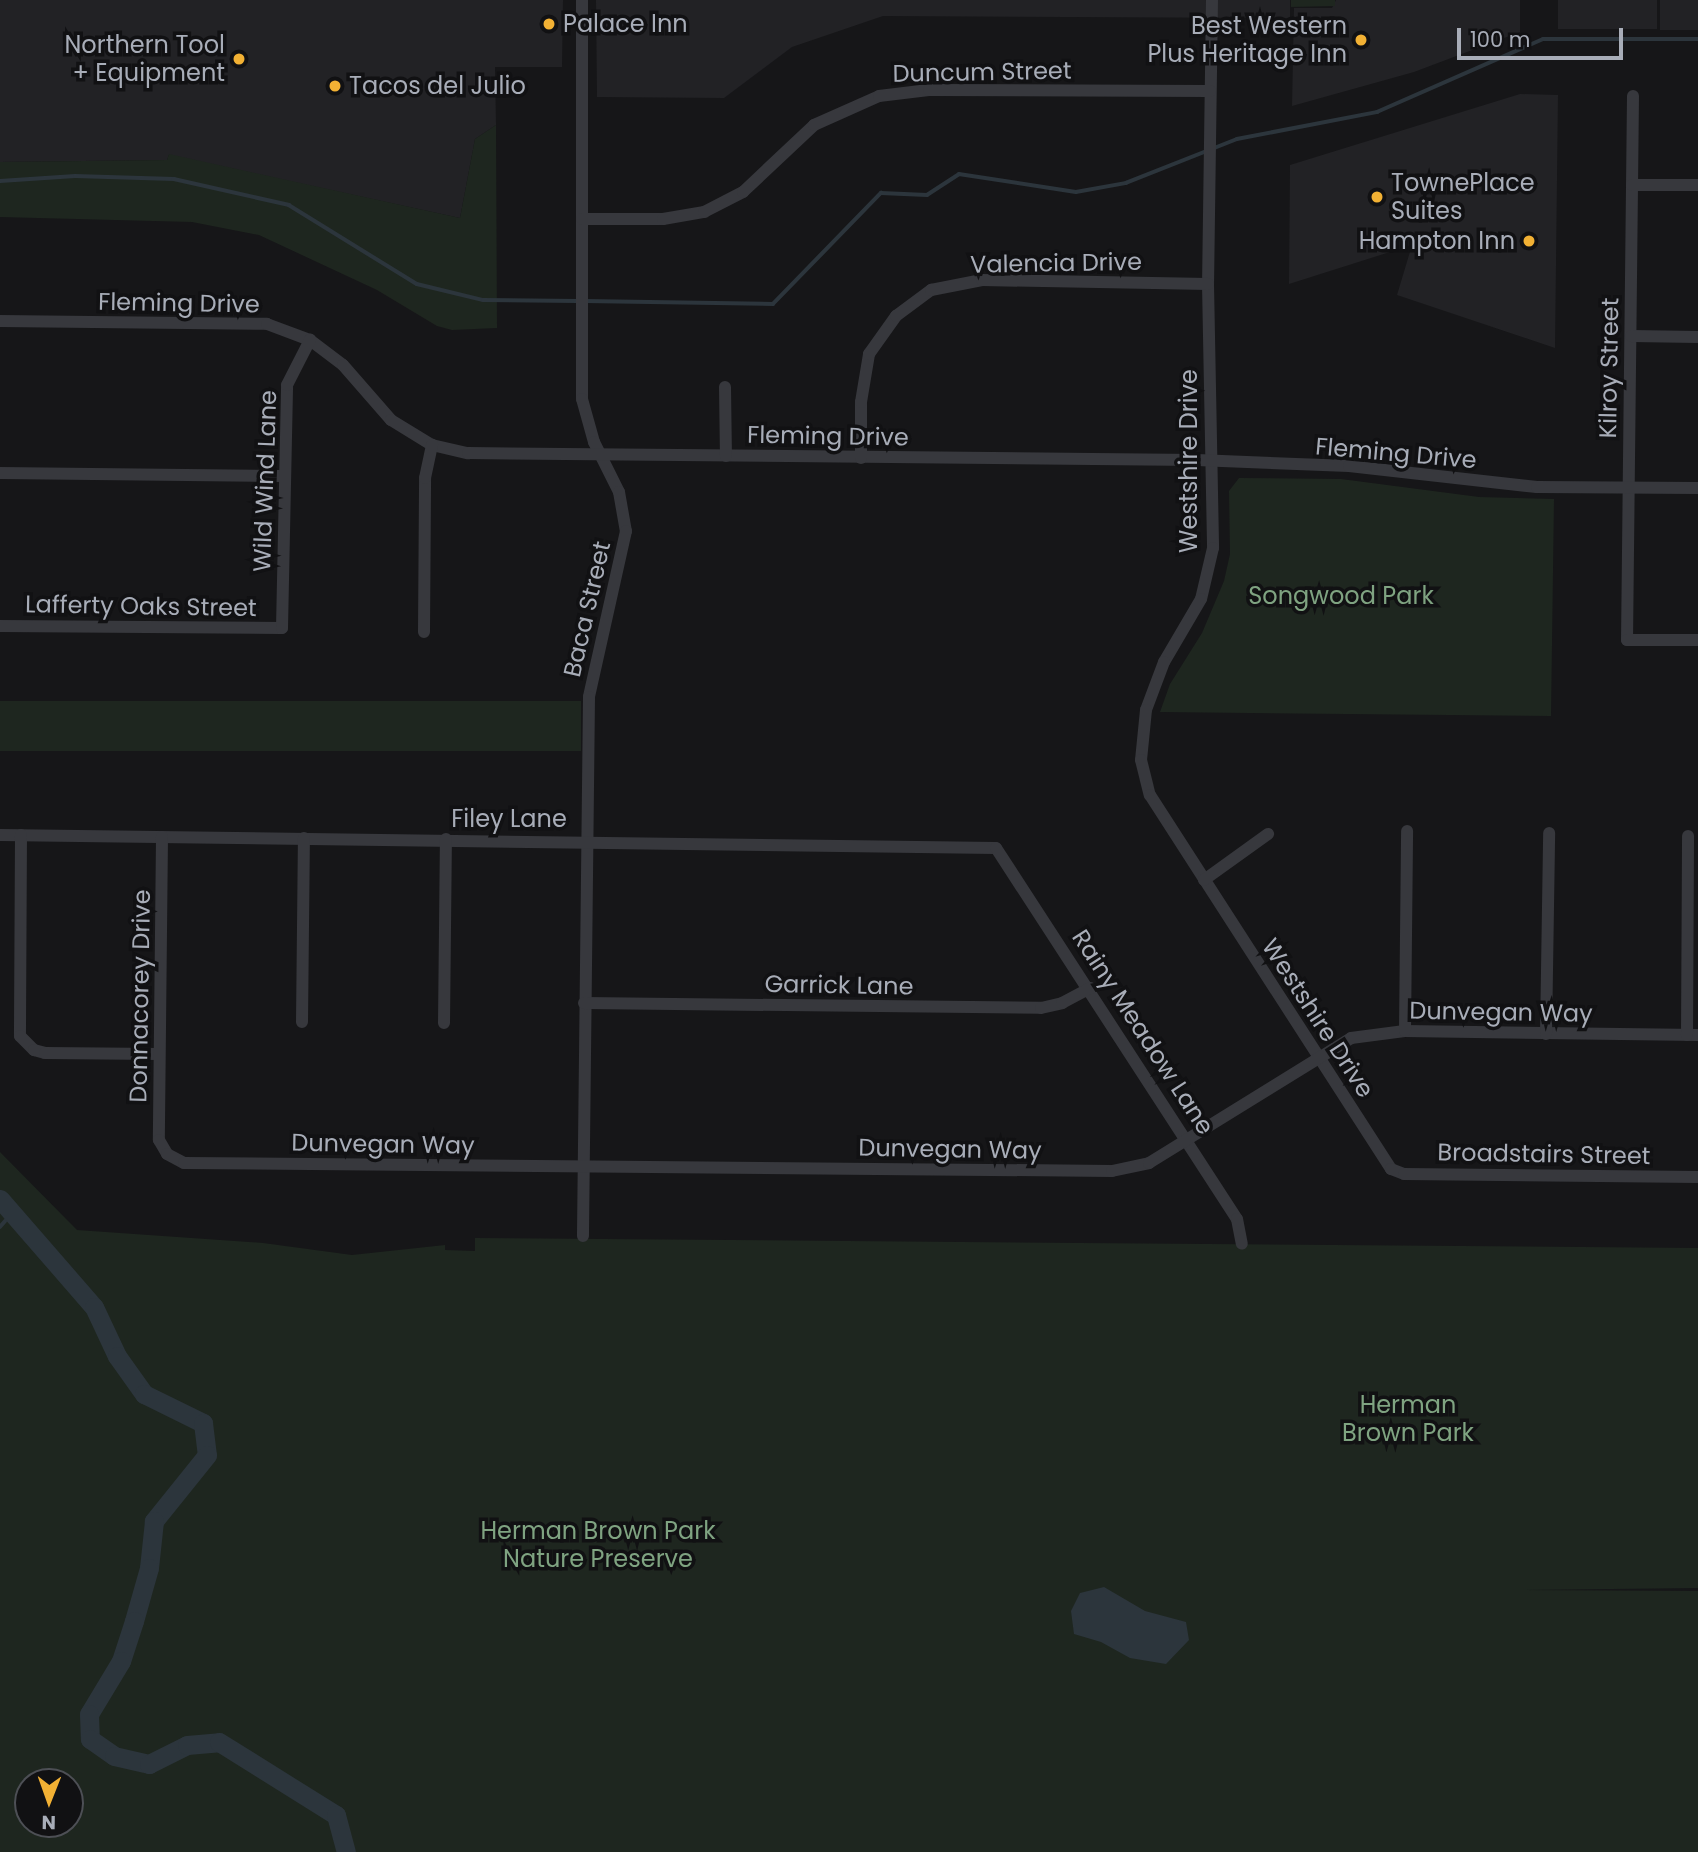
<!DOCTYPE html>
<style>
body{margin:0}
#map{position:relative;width:1698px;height:1852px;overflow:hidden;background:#161618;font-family:Poppins,sans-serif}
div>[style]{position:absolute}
.built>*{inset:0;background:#222225;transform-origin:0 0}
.green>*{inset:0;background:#1e261f;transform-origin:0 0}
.water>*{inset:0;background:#2c353c}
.stream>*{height:3.5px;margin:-1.75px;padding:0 1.75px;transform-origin:1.75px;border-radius:1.75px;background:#2c353c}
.river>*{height:19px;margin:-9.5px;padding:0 9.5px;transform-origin:9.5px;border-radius:9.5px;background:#2c353c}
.street>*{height:12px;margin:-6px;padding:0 6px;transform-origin:6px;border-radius:6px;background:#37383d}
.dots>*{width:19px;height:19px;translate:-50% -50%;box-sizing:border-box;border:4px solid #111113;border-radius:50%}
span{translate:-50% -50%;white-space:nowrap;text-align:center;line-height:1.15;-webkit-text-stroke:7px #111113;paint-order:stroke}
.poi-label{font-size:24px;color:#a8adb8}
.left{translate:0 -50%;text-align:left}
.right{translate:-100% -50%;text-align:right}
.street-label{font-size:24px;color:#a8adb8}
.park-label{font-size:24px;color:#7fa381}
.north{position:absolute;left:14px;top:1768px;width:70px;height:70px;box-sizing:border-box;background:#111113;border:2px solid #4d4f55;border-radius:50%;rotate:181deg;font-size:19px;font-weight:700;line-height:28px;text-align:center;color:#a8adb8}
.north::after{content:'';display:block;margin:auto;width:24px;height:32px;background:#f2b134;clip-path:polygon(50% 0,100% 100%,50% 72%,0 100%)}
.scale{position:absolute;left:1457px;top:28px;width:166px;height:32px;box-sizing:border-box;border:4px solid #a8adb8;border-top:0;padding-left:9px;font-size:21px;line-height:24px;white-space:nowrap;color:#a8adb8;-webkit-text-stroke:5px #111113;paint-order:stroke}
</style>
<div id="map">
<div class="built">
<div style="clip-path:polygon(0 0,563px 0,562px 67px,495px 67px,496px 125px,475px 139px,460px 218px,169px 155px,167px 160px,0 162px)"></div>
<div style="clip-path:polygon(596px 0,1290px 0,1290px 18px,883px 16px,792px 47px,724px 98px,597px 97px)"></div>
<div style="clip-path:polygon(1336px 0,1520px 0,1520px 32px,1414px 72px,1292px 106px,1294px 8px,1332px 8px)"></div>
<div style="left:1558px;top:0;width:99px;height:29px"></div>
<div style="left:1660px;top:0;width:38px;height:30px"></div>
<div style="clip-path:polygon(1520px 94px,1558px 95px,1555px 348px,1397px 295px,1412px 245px,1289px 284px,1290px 165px)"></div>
</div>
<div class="green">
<div style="clip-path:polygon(1291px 0,1335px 0,1335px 6px,1291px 7px)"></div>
<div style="clip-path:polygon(496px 125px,497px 328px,452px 330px,437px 326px,377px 290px,259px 235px,192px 222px,0 217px,0 162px,167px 160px,169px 154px,460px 218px,475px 139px)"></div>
<div style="clip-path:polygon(1239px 478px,1341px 479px,1479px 497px,1554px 499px,1551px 716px,1160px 712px,1170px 684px,1202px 633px,1224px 581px,1230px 554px,1229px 491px)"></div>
<div style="left:0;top:701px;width:581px;height:50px"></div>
<div style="clip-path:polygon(evenodd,0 1152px,77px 1230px,263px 1243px,352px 1255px,445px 1245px,445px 1250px,475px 1251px,475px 1238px,1698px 1248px,1698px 1588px,1524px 1590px,1698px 1591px,1698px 1852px,0 1852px,0 1152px,28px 1782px,70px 1782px,70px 1824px,28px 1824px,28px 1782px)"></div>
</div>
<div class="water">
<div style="clip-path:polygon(1104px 1587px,1145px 1611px,1186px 1622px,1189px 1640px,1166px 1664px,1130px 1658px,1101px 1642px,1074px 1634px,1071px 1611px,1080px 1593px)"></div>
</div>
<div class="stream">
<div style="left:0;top:181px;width:75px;rotate:-3.8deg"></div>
<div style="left:75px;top:176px;width:99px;rotate:1.7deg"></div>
<div style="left:174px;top:179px;width:118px;rotate:12.7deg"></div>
<div style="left:289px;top:205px;width:150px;rotate:31.7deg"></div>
<div style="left:417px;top:284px;width:68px;rotate:13.6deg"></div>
<div style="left:483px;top:300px;width:94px;rotate:0.6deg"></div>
<div style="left:585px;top:301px;width:188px;rotate:0.9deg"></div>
<div style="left:773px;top:304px;width:155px;rotate:-45.8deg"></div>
<div style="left:881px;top:193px;width:46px;rotate:2.5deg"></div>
<div style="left:927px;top:195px;width:38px;rotate:-33deg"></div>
<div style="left:959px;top:174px;width:118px;rotate:8.7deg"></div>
<div style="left:1076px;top:192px;width:51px;rotate:-10.2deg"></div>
<div style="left:1126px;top:183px;width:119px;rotate:-21.6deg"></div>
<div style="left:1237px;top:139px;width:143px;rotate:-10.9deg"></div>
<div style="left:1377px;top:112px;width:181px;rotate:-23.7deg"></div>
<div style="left:1543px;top:39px;width:155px"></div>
<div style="left:0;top:1227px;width:21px;rotate:-49deg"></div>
</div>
<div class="river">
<div style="left:0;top:1199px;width:143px;rotate:49deg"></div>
<div style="left:94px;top:1307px;width:54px;rotate:64.9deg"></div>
<div style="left:117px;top:1356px;width:47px;rotate:54.6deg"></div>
<div style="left:144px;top:1394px;width:66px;rotate:26.2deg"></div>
<div style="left:203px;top:1423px;width:32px;rotate:83deg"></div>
<div style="left:207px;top:1455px;width:85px;rotate:128.8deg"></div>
<div style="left:154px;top:1521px;width:47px;rotate:96.1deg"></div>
<div style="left:149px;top:1568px;width:55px;rotate:105.8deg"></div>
<div style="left:134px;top:1621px;width:42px;rotate:108deg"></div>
<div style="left:121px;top:1661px;width:62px;rotate:121.1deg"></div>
<div style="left:89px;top:1714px;width:25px;rotate:88deg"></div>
<div style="left:90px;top:1739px;width:29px;rotate:35deg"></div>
<div style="left:114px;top:1756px;width:36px;rotate:13deg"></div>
<div style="left:149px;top:1764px;width:42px;rotate:-26.6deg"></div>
<div style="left:187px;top:1745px;width:32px;rotate:-5deg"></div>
<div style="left:219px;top:1742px;width:138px;rotate:32deg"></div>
<div style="left:336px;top:1815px;width:38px;rotate:75deg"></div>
</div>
<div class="street">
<div style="left:582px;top:0;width:399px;rotate:90deg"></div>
<div style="left:582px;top:399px;width:45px;rotate:74.4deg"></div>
<div style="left:594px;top:442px;width:56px;rotate:63.4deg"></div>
<div style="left:619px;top:492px;width:40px;rotate:80deg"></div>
<div style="left:626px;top:531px;width:170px;rotate:102.6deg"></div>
<div style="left:589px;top:697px;width:539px;rotate:90.64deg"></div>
<div style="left:1212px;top:0;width:284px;rotate:90.8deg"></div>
<div style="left:1208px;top:284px;width:264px;rotate:88.9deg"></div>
<div style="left:1213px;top:548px;width:52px;rotate:103.2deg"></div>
<div style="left:1201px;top:599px;width:73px;rotate:120.4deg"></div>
<div style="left:1164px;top:662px;width:51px;rotate:110.6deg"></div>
<div style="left:1146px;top:710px;width:50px;rotate:95.7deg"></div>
<div style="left:1141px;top:760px;width:36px;rotate:76deg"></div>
<div style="left:1150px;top:795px;width:445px;rotate:57.2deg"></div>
<div style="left:1391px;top:1169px;width:14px;rotate:21deg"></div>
<div style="left:1404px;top:1174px;width:294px;rotate:0.6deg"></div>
<div style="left:1633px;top:96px;width:544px;rotate:90.63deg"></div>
<div style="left:1627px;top:640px;width:71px"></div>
<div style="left:1632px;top:185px;width:66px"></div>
<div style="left:582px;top:219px;width:81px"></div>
<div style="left:663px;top:219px;width:42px;rotate:-9.7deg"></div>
<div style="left:704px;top:212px;width:44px;rotate:-27.1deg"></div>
<div style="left:743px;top:192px;width:98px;rotate:-43.3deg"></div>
<div style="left:814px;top:125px;width:71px;rotate:-24deg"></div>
<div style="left:879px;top:96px;width:50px;rotate:-6.8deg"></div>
<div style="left:929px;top:90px;width:281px;rotate:0.2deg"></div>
<div style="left:0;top:321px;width:267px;rotate:0.6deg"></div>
<div style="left:267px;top:324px;width:46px;rotate:20.4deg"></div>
<div style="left:310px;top:340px;width:41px;rotate:37.1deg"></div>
<div style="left:343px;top:365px;width:73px;rotate:48.9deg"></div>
<div style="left:391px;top:420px;width:48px;rotate:31.4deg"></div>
<div style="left:432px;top:445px;width:37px;rotate:13deg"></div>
<div style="left:468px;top:453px;width:729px;rotate:0.55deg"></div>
<div style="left:1197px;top:460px;width:152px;rotate:2.3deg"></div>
<div style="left:1349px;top:466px;width:189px;rotate:6.4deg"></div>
<div style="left:1537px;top:487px;width:161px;rotate:0.4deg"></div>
<div style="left:1631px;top:336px;width:67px;rotate:0.9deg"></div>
<div style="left:725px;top:387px;width:69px;rotate:89.2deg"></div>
<div style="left:861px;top:458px;width:56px;rotate:-90deg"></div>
<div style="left:861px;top:402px;width:49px;rotate:-80.5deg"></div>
<div style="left:869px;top:354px;width:47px;rotate:-54.6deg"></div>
<div style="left:896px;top:316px;width:44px;rotate:-36.6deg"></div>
<div style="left:931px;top:290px;width:52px;rotate:-11.1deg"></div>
<div style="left:982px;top:280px;width:226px;rotate:1deg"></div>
<div style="left:0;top:473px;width:284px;rotate:0.6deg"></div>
<div style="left:0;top:626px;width:282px;rotate:0.4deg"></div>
<div style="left:282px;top:628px;width:243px;rotate:-88.8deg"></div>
<div style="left:287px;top:385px;width:51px;rotate:-62.9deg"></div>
<div style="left:424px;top:632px;width:154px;rotate:-89.6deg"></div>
<div style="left:425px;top:478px;width:34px;rotate:-78deg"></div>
<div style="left:0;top:835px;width:996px;rotate:0.75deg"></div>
<div style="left:996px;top:848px;width:442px;rotate:57deg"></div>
<div style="left:1237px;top:1219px;width:25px;rotate:79deg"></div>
<div style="left:21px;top:835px;width:201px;rotate:90.3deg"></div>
<div style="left:20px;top:1036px;width:20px;rotate:45deg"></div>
<div style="left:34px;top:1050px;width:11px;rotate:15deg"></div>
<div style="left:45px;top:1053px;width:114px;rotate:0.5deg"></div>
<div style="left:162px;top:837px;width:303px;rotate:90.6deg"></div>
<div style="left:159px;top:1140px;width:16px;rotate:60deg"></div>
<div style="left:167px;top:1154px;width:19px;rotate:28deg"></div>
<div style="left:184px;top:1163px;width:928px;rotate:0.49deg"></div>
<div style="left:1112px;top:1171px;width:38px;rotate:-12deg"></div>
<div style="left:1149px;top:1163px;width:238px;rotate:-31.7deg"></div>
<div style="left:1351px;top:1038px;width:54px;rotate:-7.4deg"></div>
<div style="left:1405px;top:1031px;width:293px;rotate:0.8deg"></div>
<div style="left:1204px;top:880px;width:79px;rotate:-35.7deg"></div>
<div style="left:584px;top:1003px;width:457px;rotate:0.6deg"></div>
<div style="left:1041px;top:1008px;width:22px;rotate:-13deg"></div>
<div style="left:1062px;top:1003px;width:32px;rotate:-28deg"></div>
<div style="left:302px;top:1022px;width:184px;rotate:-89.4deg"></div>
<div style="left:444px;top:1023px;width:184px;rotate:-89.4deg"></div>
<div style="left:1405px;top:1031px;width:200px;rotate:-89.4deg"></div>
<div style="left:1546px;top:1034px;width:201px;rotate:-89.1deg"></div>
<div style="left:1687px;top:1035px;width:199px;rotate:-89.7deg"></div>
</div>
<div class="dots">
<div style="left:549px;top:24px;background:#f2b134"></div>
<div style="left:1361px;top:40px;background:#f2b134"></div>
<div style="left:239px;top:59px;background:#f2b134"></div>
<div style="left:335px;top:86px;background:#f2b134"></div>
<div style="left:1377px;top:197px;background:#f2b134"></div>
<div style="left:1529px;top:241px;background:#f2b134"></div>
</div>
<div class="poi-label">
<span class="left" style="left:563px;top:24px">Palace Inn</span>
<span class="right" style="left:1347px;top:40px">Best Western<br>Plus Heritage Inn</span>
<span class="right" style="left:225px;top:59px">Northern Tool<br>+ Equipment</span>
<span class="left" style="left:349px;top:86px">Tacos del Julio</span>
<span class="left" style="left:1391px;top:197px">TownePlace<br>Suites</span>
<span class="right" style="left:1515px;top:241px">Hampton Inn</span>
</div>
<div class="street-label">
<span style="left:982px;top:72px;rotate:-1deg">Duncum Street</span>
<span style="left:1056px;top:263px;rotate:-1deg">Valencia Drive</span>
<span style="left:179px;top:303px;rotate:1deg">Fleming Drive</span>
<span style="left:1609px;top:368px;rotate:-89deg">Kilroy Street</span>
<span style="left:828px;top:436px;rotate:1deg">Fleming Drive</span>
<span style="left:1396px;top:453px;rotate:5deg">Fleming Drive</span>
<span style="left:1189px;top:461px;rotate:-90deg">Westshire Drive</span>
<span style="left:265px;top:481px;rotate:-88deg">Wild Wind Lane</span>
<span style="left:141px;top:606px;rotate:1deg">Lafferty Oaks Street</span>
<span style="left:587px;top:609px;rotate:-77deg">Baca Street</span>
<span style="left:509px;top:819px">Filey Lane</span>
<span style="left:839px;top:985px;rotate:1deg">Garrick Lane</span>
<span style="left:140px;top:996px;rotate:-89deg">Donnacorey Drive</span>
<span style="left:1501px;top:1012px;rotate:1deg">Dunvegan Way</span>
<span style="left:1318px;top:1018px;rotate:57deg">Westshire Drive</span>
<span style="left:1143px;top:1032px;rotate:57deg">Rainy Meadow Lane</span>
<span style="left:383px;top:1144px;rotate:1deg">Dunvegan Way</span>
<span style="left:950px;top:1149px;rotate:1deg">Dunvegan Way</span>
<span style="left:1544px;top:1154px;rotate:1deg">Broadstairs Street</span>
</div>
<div class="park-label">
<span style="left:1341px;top:596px">Songwood Park</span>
<span style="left:1408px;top:1419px">Herman<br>Brown Park</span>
<span style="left:598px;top:1545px">Herman Brown Park<br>Nature Preserve</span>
</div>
<div class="north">N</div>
<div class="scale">100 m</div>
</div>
